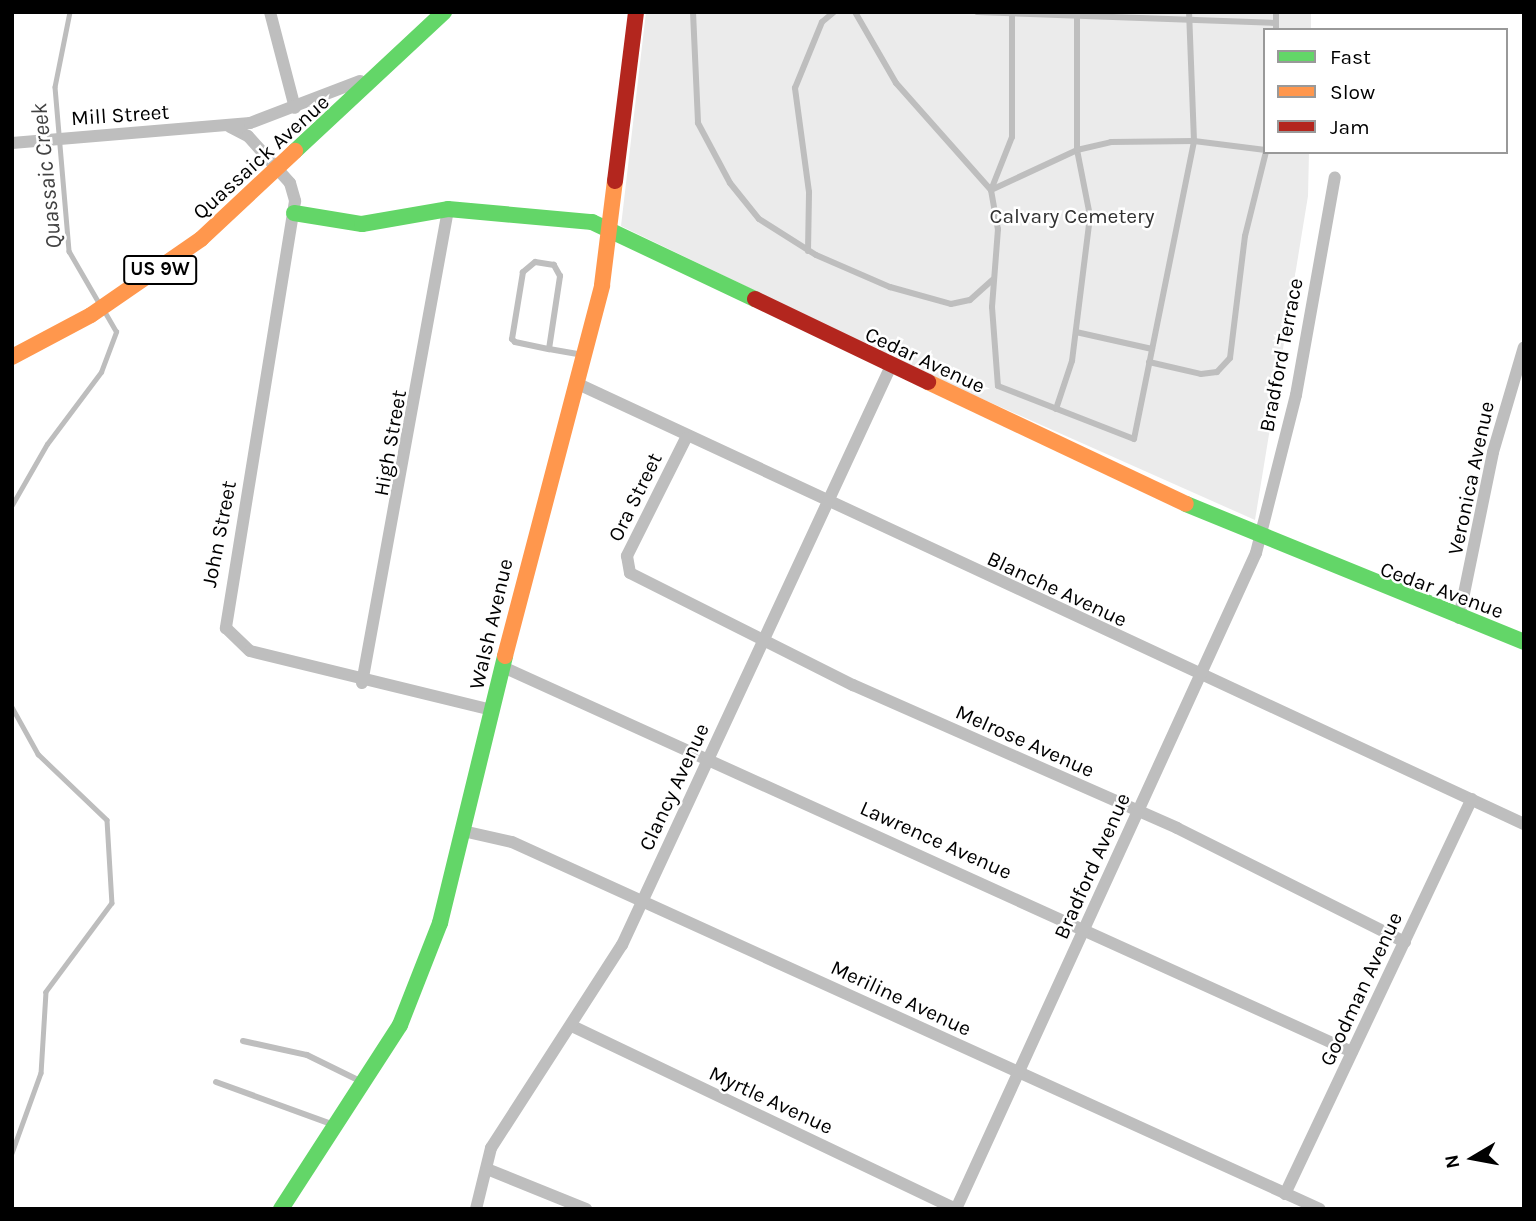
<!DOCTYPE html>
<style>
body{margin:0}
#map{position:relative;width:1536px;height:1221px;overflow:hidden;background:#fff;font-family:Karla,sans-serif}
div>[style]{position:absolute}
.green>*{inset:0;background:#ebebeb}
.stream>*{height:4.5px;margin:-2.25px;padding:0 2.25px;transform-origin:2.25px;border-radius:2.25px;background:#bdbdbd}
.path>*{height:2.5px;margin-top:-1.25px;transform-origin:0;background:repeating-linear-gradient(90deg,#b9b9b9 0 2px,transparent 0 5.5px)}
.lane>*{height:6px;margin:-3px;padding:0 3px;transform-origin:3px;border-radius:3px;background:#bebebe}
.street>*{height:12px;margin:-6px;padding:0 6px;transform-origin:6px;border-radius:6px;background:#bebebe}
.fast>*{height:16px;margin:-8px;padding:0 8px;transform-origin:8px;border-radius:8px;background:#63d668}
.slow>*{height:16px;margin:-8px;padding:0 8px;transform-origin:8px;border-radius:8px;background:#ff974d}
.jam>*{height:16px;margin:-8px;padding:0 8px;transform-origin:8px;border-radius:8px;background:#b3261e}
span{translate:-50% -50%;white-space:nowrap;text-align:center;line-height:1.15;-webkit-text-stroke:5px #fff;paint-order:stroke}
.shield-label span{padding:2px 5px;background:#fff;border:2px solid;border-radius:5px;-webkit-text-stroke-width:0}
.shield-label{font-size:19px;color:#000;font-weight:700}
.street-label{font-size:21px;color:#000}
.park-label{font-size:21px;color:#313131}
.water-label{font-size:23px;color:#424242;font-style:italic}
.frame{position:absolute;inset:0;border:14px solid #000;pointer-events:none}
.legend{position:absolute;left:1263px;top:28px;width:245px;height:126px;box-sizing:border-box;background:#fff;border:2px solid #999;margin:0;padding:9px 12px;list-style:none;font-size:21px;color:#000}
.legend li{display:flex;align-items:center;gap:14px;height:35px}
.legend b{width:35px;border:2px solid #999}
.north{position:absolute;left:1438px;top:1123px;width:70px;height:70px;-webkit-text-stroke:5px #fff;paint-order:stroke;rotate:260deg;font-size:19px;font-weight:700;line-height:28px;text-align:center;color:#000}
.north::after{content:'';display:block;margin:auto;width:24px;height:32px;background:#000;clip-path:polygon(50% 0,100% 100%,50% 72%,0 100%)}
</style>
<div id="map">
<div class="green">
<div style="clip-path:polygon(646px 12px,1311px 12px,1311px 30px,1265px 30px,1265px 152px,1309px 152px,1308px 196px,1255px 520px,951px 385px,621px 226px)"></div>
</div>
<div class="stream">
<div style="left:70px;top:12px;width:76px;rotate:101.3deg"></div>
<div style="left:55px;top:87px;width:165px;rotate:85.1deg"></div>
<div style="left:69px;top:251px;width:58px;rotate:59.9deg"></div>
<div style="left:12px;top:505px;width:70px;rotate:-60.2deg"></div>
<div style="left:47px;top:444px;width:90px;rotate:-53.1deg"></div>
<div style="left:101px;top:372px;width:43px;rotate:-69.4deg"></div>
<div style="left:116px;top:332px;width:20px;rotate:-120deg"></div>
<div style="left:12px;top:707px;width:54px;rotate:61deg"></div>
<div style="left:38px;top:754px;width:95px;rotate:43.7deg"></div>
<div style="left:107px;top:820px;width:83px;rotate:86.6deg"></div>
<div style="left:112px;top:903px;width:111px;rotate:126.6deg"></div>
<div style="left:46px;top:992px;width:81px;rotate:93.5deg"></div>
<div style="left:41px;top:1073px;width:85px;rotate:109.9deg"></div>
</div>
<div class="path">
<div style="left:12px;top:186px;width:60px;rotate:90deg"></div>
</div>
<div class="lane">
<div style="left:693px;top:12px;width:111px;rotate:87.4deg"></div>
<div style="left:698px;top:123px;width:68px;rotate:61.9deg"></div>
<div style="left:730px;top:183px;width:46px;rotate:51.1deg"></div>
<div style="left:759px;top:219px;width:67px;rotate:32.3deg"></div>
<div style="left:816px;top:255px;width:81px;rotate:23.4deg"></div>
<div style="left:890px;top:287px;width:63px;rotate:15.6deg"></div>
<div style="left:951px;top:304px;width:19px;rotate:-12deg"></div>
<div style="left:970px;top:300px;width:30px;rotate:-42deg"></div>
<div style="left:855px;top:12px;width:82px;rotate:60deg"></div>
<div style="left:896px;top:83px;width:143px;rotate:48.4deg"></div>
<div style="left:991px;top:190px;width:40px;rotate:80deg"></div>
<div style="left:998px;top:229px;width:78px;rotate:94.4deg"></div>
<div style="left:992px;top:307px;width:79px;rotate:85.7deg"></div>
<div style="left:998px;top:386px;width:146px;rotate:21.3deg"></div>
<div style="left:1134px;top:439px;width:304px;rotate:-78.6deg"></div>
<div style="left:1194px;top:141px;width:129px;rotate:-92.2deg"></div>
<div style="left:977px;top:12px;width:299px;rotate:2.1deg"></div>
<div style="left:1276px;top:12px;width:18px;rotate:90deg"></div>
<div style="left:991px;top:190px;width:95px;rotate:-24.9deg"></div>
<div style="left:1077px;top:150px;width:35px;rotate:-13deg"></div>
<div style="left:1111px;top:142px;width:83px;rotate:-0.7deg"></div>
<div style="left:1194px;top:141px;width:72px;rotate:7.2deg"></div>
<div style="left:991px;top:190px;width:57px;rotate:-68.4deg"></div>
<div style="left:1012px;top:137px;width:125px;rotate:-90deg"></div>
<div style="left:808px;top:251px;width:59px;rotate:-89deg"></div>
<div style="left:809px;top:192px;width:105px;rotate:-97.7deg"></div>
<div style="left:795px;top:88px;width:71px;rotate:-67.8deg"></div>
<div style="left:822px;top:22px;width:16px;rotate:-40deg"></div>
<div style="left:1076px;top:332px;width:78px;rotate:12.6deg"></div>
<div style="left:549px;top:349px;width:74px;rotate:-81.4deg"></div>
<div style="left:560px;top:276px;width:13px;rotate:-119deg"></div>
<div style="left:554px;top:265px;width:19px;rotate:-171deg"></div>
<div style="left:535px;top:262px;width:16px;rotate:140deg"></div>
<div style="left:523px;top:272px;width:68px;rotate:99.3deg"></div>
<div style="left:512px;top:339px;width:4px;rotate:45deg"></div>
<div style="left:515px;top:342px;width:35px;rotate:12deg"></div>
<div style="left:549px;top:349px;width:29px;rotate:10deg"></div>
<div style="left:1149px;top:362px;width:53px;rotate:13deg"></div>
<div style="left:1201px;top:374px;width:16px;rotate:-7deg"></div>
<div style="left:1217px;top:372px;width:19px;rotate:-47deg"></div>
<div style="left:1230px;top:358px;width:123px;rotate:-83deg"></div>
<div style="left:1245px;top:236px;width:87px;rotate:-76deg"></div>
<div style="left:1056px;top:409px;width:51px;rotate:-71.6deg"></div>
<div style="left:1072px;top:361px;width:146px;rotate:-82.9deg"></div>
<div style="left:1090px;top:216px;width:67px;rotate:-101.1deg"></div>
<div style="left:1077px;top:150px;width:138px;rotate:-90deg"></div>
<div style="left:243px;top:1041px;width:66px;rotate:12.3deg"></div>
<div style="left:307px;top:1055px;width:59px;rotate:26.1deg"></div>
<div style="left:216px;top:1082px;width:126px;rotate:20deg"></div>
</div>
<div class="street">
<div style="left:270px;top:12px;width:99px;rotate:75.4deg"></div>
<div style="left:230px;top:127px;width:20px;rotate:27deg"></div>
<div style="left:248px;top:136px;width:63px;rotate:48.2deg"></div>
<div style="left:290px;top:183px;width:19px;rotate:74deg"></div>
<div style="left:295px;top:201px;width:433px;rotate:99.2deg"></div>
<div style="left:226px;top:628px;width:33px;rotate:44deg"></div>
<div style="left:250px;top:651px;width:249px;rotate:13.7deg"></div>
<div style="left:12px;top:143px;width:239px;rotate:-4.8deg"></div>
<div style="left:250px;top:123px;width:118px;rotate:-20.9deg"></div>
<div style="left:576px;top:383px;width:1046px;rotate:24.95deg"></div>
<div style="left:686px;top:438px;width:132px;rotate:116.6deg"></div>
<div style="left:627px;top:556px;width:17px;rotate:80deg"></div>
<div style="left:630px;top:573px;width:250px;rotate:26.7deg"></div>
<div style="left:853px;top:685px;width:354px;rotate:23.8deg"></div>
<div style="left:1177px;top:828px;width:255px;rotate:26.6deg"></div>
<div style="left:1459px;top:618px;width:169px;rotate:-78.4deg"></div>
<div style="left:1493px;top:452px;width:109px;rotate:-73.6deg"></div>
<div style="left:503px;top:667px;width:932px;rotate:24.39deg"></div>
<div style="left:362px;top:683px;width:482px;rotate:-79.7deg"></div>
<div style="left:463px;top:831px;width:50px;rotate:12.7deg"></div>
<div style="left:512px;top:842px;width:887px;rotate:24.43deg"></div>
<div style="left:572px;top:1026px;width:424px;rotate:25.5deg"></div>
<div style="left:487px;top:1169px;width:107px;rotate:22deg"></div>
<div style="left:1285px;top:1194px;width:437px;rotate:-64.7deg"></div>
<div style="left:476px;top:1209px;width:63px;rotate:-76.2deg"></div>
<div style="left:491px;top:1148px;width:242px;rotate:-57.2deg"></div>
<div style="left:622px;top:945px;width:636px;rotate:-65.09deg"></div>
<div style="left:956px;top:1209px;width:721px;rotate:-65.42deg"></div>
<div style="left:1256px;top:553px;width:163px;rotate:-75.8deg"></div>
<div style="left:1296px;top:395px;width:221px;rotate:-79.9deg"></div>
</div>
<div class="fast">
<div style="left:295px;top:151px;width:204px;rotate:-43deg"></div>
<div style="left:294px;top:213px;width:69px;rotate:9.2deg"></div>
<div style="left:362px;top:224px;width:87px;rotate:-9.9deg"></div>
<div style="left:448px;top:209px;width:145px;rotate:5.2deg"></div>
<div style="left:592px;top:222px;width:180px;rotate:25.3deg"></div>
<div style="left:1186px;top:504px;width:365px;rotate:22.2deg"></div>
<div style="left:281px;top:1209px;width:219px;rotate:-57.1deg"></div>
<div style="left:400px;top:1025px;width:110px;rotate:-68.6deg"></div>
<div style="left:440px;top:923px;width:275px;rotate:-76.3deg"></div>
</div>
<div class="slow">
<div style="left:12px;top:357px;width:89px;rotate:-28deg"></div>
<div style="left:91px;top:315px;width:134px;rotate:-34.6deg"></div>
<div style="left:201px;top:239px;width:129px;rotate:-43.1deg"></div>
<div style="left:928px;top:382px;width:285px;rotate:25.3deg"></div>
<div style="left:505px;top:656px;width:383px;rotate:-75.3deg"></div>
<div style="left:602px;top:285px;width:105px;rotate:-82.9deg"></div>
</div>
<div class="jam">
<div style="left:615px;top:181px;width:170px;rotate:-82.9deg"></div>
<div style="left:755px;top:299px;width:192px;rotate:25.6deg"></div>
</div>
<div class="shield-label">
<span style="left:160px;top:270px">US 9W</span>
</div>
<div class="street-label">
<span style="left:120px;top:115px;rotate:-4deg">Mill Street</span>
<span style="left:261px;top:157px;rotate:-42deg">Quassaick Avenue</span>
<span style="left:1281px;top:355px;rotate:-79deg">Bradford Terrace</span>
<span style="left:925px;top:360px;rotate:25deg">Cedar Avenue</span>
<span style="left:390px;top:443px;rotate:-80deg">High Street</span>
<span style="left:1471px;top:478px;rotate:-78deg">Veronica Avenue</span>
<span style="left:635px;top:497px;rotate:-64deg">Ora Street</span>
<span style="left:219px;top:534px;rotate:-79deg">John Street</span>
<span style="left:1057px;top:589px;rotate:25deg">Blanche Avenue</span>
<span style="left:1442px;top:590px;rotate:20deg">Cedar Avenue</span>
<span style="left:491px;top:624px;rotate:-77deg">Walsh Avenue</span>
<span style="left:1025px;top:741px;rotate:24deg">Melrose Avenue</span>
<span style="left:674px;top:787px;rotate:-65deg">Clancy Avenue</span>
<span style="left:936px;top:840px;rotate:24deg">Lawrence Avenue</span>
<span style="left:1092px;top:866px;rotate:-66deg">Bradford Avenue</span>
<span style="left:1361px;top:989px;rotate:-65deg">Goodman Avenue</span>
<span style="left:901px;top:998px;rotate:25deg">Meriline Avenue</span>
<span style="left:771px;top:1100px;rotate:25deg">Myrtle Avenue</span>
</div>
<div class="park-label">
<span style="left:1072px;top:216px">Calvary Cemetery</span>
</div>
<div class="water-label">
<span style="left:47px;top:176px;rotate:-96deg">Quassaic Creek</span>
</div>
<div class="frame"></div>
<ul class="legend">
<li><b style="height:9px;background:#63d668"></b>Fast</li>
<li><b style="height:9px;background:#ff974d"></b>Slow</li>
<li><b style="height:9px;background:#b3261e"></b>Jam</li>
</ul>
<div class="north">N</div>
</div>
